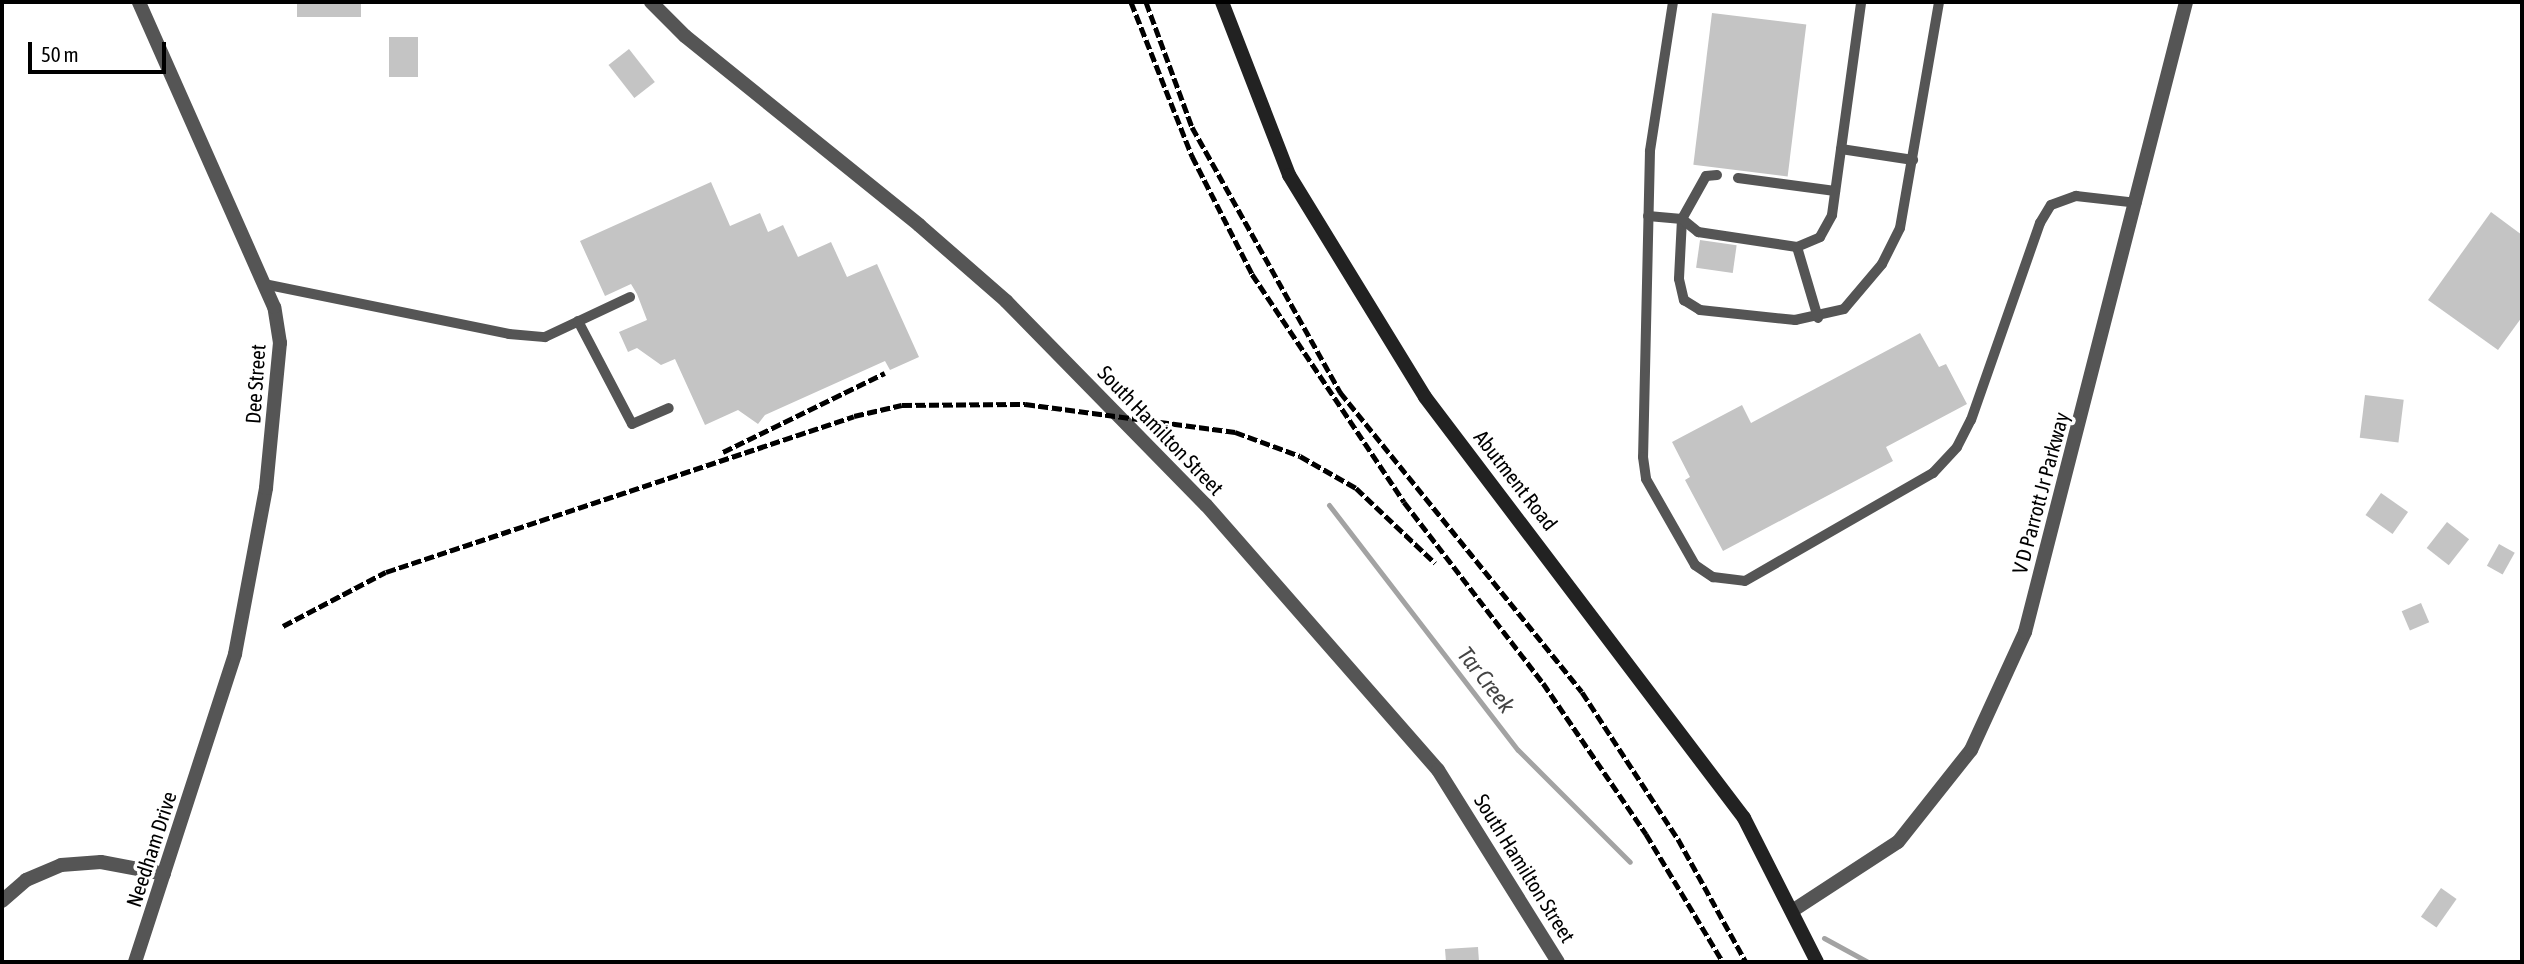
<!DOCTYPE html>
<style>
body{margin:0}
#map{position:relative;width:2524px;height:964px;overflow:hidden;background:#fff;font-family:"Asap Condensed",sans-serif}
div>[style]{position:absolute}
.stream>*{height:5px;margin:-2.5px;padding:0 2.5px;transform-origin:2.5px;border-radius:2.5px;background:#a3a3a3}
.building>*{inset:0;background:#c4c4c4;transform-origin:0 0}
.service>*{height:10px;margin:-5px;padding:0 5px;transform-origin:5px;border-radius:5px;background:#555}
.minor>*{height:14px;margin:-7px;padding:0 7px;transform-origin:7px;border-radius:7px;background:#555}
.secondary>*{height:14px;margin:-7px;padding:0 7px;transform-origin:7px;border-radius:7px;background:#222}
.rail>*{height:5px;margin-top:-2.5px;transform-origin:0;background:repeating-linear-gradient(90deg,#000 0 10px,transparent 0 13.5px)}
span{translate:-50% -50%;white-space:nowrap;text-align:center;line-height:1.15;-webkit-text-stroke:7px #fff;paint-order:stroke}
.street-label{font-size:21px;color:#000}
.water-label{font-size:23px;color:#444;font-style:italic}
.frame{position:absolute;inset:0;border:4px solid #000;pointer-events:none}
.scale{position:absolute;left:28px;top:42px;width:138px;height:32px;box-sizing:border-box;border:4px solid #000;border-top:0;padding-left:9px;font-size:21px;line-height:24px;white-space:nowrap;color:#000;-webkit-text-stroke:5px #fff;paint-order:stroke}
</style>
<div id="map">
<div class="stream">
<div style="left:1329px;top:505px;width:309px;rotate:52.4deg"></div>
<div style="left:1518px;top:750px;width:158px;rotate:45deg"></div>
<div style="left:1824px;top:938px;width:50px;rotate:28.6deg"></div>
</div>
<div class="building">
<div style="left:297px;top:2px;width:64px;height:15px"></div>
<div style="left:1712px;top:13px;width:95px;height:153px;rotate:7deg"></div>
<div style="left:389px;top:37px;width:29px;height:40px"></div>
<div style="left:629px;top:49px;width:42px;height:26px;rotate:52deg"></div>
<div style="clip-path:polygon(711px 182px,730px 226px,760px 213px,768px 232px,783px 225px,798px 257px,831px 242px,847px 277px,877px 264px,919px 357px,890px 370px,885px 361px,765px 415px,758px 424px,738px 410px,705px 425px,675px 359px,661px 365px,637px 348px,628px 352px,619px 332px,647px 320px,637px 294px,631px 284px,605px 296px,580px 241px)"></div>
<div style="clip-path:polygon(2491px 212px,2522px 235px,2522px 317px,2498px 350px,2428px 300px)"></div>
<div style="left:1700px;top:240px;width:37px;height:28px;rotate:8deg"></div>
<div style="clip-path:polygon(1920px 333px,1939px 367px,1946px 364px,1967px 404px,1886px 447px,1893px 461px,1723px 551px,1685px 480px,1690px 477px,1672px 442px,1742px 405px,1751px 423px)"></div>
<div style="left:2365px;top:395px;width:39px;height:43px;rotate:7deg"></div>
<div style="left:2381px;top:493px;width:33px;height:27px;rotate:35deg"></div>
<div style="left:2447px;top:522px;width:28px;height:33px;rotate:38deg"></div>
<div style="left:2499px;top:544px;width:18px;height:25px;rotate:29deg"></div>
<div style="left:2421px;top:603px;width:21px;height:21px;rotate:67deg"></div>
<div style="left:2441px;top:888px;width:19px;height:35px;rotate:35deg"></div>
<div style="clip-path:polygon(1478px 947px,1479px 962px,1446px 962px,1445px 949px)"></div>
</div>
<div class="service">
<div style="left:1673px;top:2px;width:151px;rotate:98.8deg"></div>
<div style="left:1650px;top:151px;width:306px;rotate:91.3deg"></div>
<div style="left:1643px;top:457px;width:22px;rotate:82deg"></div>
<div style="left:1646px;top:479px;width:99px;rotate:60.3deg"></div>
<div style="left:1695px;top:565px;width:22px;rotate:34deg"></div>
<div style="left:1713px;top:577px;width:32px;rotate:7deg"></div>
<div style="left:1745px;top:581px;width:217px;rotate:-29.9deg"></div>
<div style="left:1933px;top:473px;width:35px;rotate:-47deg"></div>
<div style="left:1957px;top:447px;width:30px;rotate:-63deg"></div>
<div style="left:1971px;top:420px;width:209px;rotate:-70.7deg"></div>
<div style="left:2040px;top:223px;width:21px;rotate:-59deg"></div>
<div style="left:2051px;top:205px;width:27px;rotate:-20deg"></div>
<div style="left:2076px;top:196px;width:61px;rotate:6.5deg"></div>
<div style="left:1841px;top:149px;width:73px;rotate:8.7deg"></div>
<div style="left:1717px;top:175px;width:11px;rotate:175deg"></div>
<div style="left:1706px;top:176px;width:49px;rotate:119.2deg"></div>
<div style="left:1682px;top:219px;width:60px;rotate:92.9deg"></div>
<div style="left:1679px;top:279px;width:22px;rotate:77deg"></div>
<div style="left:1684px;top:300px;width:19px;rotate:32deg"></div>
<div style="left:1700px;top:310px;width:96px;rotate:6deg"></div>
<div style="left:1795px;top:320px;width:50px;rotate:-12.7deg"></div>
<div style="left:1844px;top:309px;width:59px;rotate:-49.8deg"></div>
<div style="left:1882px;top:264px;width:40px;rotate:-63.4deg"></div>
<div style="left:1900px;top:228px;width:229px;rotate:-80.2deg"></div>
<div style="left:1738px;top:178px;width:98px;rotate:7.6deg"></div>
<div style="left:1648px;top:216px;width:34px;rotate:5deg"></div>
<div style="left:1682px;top:219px;width:21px;rotate:39deg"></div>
<div style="left:1698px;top:232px;width:100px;rotate:8.6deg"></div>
<div style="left:1797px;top:247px;width:74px;rotate:73.5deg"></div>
<div style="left:1797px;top:247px;width:25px;rotate:-23deg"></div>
<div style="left:1820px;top:237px;width:25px;rotate:-61deg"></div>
<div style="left:1832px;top:215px;width:215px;rotate:-82.2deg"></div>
<div style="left:264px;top:284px;width:250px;rotate:11.5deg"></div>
<div style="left:509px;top:334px;width:36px;rotate:5deg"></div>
<div style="left:545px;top:337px;width:94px;rotate:-25.2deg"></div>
<div style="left:578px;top:321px;width:116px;rotate:62.3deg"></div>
<div style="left:632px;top:424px;width:40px;rotate:-23.4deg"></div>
</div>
<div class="minor">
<div style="left:651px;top:2px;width:48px;rotate:45deg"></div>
<div style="left:685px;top:36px;width:301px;rotate:38.9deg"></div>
<div style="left:919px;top:225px;width:116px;rotate:41.1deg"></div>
<div style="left:1006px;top:301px;width:286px;rotate:45.6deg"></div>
<div style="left:1206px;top:505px;width:352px;rotate:48.8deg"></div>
<div style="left:1438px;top:770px;width:226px;rotate:58deg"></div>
<div style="left:2px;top:901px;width:32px;rotate:-41deg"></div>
<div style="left:26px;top:880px;width:38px;rotate:-23deg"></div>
<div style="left:61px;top:865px;width:40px;rotate:-4.3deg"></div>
<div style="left:101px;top:862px;width:64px;rotate:10.8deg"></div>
<div style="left:1792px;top:911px;width:126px;rotate:-33.1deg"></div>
<div style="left:1898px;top:842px;width:117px;rotate:-51.6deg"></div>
<div style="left:1971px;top:750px;width:130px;rotate:-65.4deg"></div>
<div style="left:2025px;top:632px;width:650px;rotate:-75.66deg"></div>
<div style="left:135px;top:962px;width:324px;rotate:-72deg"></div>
<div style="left:235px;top:654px;width:169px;rotate:-79.4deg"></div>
<div style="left:266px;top:488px;width:146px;rotate:-84.5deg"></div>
<div style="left:280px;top:343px;width:36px;rotate:-99deg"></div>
<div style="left:274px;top:307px;width:334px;rotate:-113.9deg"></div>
</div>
<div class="secondary">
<div style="left:1222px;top:2px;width:186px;rotate:68.8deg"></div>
<div style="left:1289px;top:175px;width:260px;rotate:58.5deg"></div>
<div style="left:1425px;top:397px;width:528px;rotate:52.85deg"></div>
<div style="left:1744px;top:818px;width:161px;rotate:63.1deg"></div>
</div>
<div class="rail">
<div style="left:1131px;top:2px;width:166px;rotate:68.4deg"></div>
<div style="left:1192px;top:156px;width:132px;rotate:63deg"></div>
<div style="left:1252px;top:274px;width:274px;rotate:56.3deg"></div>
<div style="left:1404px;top:502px;width:228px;rotate:52.5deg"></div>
<div style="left:1543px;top:683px;width:183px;rotate:55.7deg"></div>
<div style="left:1646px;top:834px;width:149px;rotate:59deg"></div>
<div style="left:1146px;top:2px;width:133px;rotate:69.8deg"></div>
<div style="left:1192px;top:127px;width:304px;rotate:60.8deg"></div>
<div style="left:1340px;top:392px;width:385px;rotate:51.1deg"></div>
<div style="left:1582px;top:692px;width:176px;rotate:56.9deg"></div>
<div style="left:1678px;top:839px;width:141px;rotate:61.1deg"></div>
<div style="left:723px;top:452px;width:180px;rotate:-26deg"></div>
<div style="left:283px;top:626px;width:116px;rotate:-27.7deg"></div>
<div style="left:386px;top:572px;width:493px;rotate:-18.4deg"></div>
<div style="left:854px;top:416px;width:49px;rotate:-12.9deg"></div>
<div style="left:902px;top:405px;width:123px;rotate:-0.5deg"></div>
<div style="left:1025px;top:404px;width:212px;rotate:7.6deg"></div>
<div style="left:1235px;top:432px;width:69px;rotate:20.3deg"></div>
<div style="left:1300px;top:456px;width:64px;rotate:29.7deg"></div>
<div style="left:1356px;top:488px;width:109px;rotate:43.5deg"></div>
</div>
<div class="street-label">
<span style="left:255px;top:384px;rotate:-86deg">Dee Street</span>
<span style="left:1161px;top:430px;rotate:46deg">South Hamilton Street</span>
<span style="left:1516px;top:480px;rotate:52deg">Abutment Road</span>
<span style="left:2040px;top:493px;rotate:-75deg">V D Parrott Jr Parkway</span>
<span style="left:151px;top:849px;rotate:-72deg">Needham Drive</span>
<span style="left:1525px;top:868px;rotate:58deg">South Hamilton Street</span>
</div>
<div class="water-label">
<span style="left:1486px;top:680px;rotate:52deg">Tar Creek</span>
</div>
<div class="frame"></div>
<div class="scale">50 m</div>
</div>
